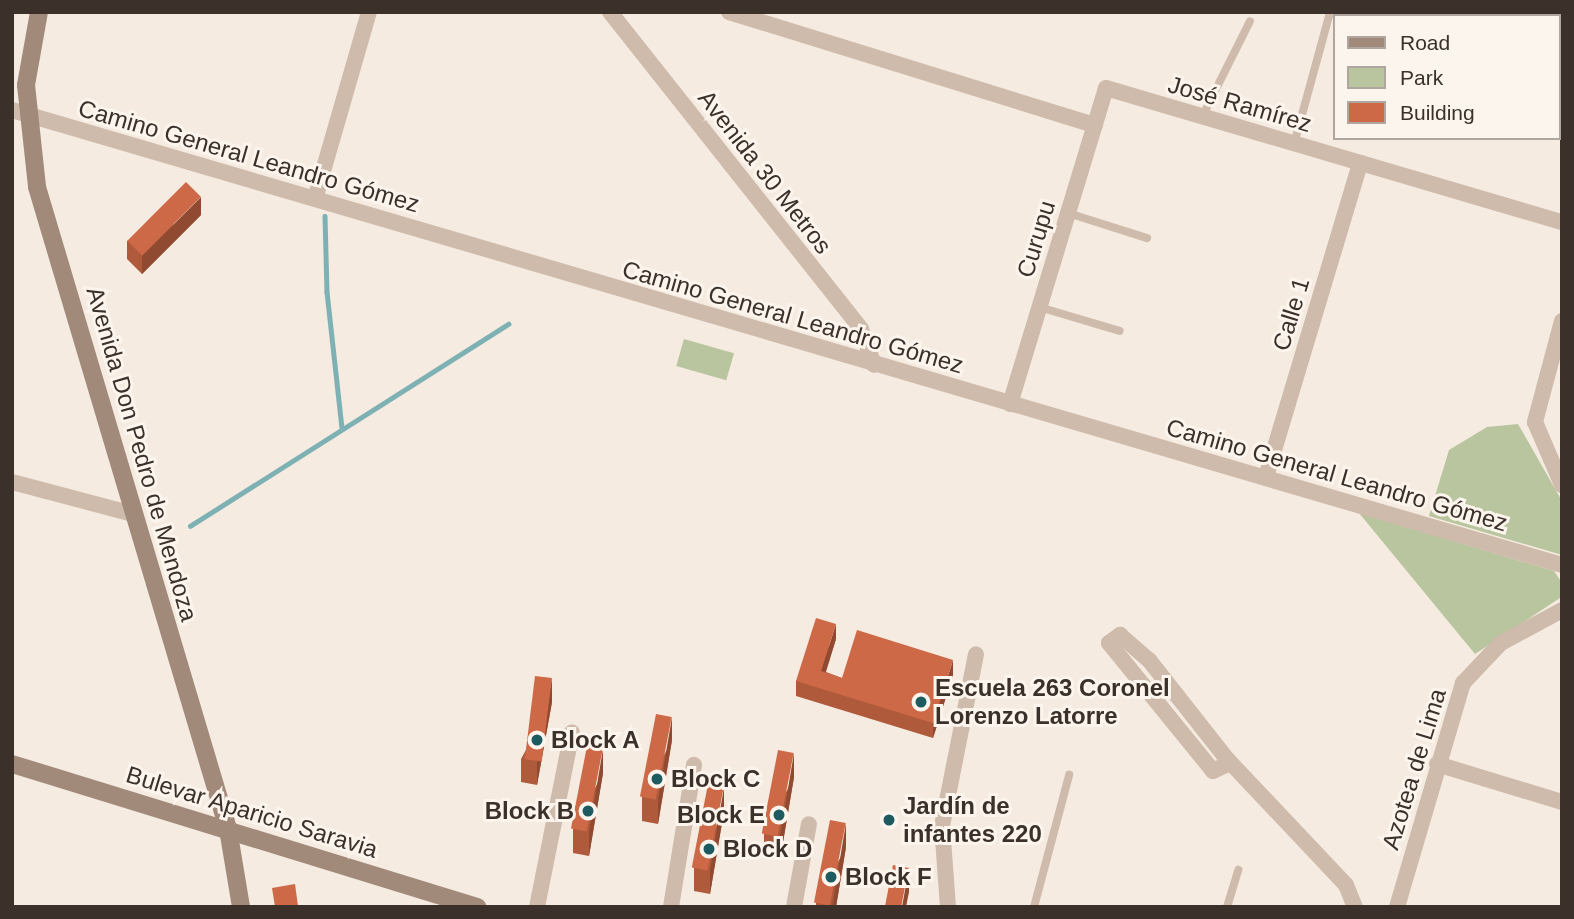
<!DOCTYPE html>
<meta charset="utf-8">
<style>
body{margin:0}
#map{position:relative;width:1574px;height:919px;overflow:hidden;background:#f5ebe0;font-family:Arial,sans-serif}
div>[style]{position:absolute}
.green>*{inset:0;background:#b8c59e;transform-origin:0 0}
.stream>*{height:4.5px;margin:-2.25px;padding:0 2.25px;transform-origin:2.25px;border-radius:2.25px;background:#7db1b4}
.lane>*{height:8px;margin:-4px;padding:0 4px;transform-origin:4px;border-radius:4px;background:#cebbab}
.street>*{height:16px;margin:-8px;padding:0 8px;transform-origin:8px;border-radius:8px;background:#cebbab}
.secondary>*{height:18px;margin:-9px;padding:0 9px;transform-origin:9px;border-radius:9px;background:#a28a7b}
.wall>*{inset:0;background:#b05a3c}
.shaded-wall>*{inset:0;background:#904a31}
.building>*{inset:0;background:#cd6946;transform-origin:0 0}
.dots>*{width:19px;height:19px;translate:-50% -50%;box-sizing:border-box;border:4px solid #fbf5ed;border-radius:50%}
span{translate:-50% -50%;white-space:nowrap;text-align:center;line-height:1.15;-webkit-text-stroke:6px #fbf5ed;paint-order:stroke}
.street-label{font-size:24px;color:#3b302a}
.poi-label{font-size:24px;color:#3b302a;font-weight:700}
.left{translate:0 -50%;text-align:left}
.right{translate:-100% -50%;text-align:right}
.frame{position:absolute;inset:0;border:14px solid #3b302a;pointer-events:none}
.legend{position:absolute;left:1333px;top:14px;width:228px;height:126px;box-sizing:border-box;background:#fbf5ed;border:2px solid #aea69f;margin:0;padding:9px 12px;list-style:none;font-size:21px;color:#3b302a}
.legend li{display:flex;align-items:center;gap:14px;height:35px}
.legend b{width:35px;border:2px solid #aea69f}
</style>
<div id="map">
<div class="green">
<div style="left:684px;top:339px;width:52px;height:28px;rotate:16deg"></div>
<div style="clip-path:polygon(1518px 424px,1562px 501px,1562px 555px,1429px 516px,1449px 450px,1487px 427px)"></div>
<div style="clip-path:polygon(1359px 513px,1554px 571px,1560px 580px,1560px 598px,1475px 654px)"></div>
</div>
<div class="stream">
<div style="left:325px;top:216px;width:76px;rotate:88.5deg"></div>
<div style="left:327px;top:292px;width:136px;rotate:83.7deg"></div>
<div style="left:190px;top:526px;width:377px;rotate:-32.4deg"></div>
</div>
<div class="lane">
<div style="left:1202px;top:117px;width:107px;rotate:-63.4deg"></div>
<div style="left:1294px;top:144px;width:137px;rotate:-74.7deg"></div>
<div style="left:1068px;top:213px;width:83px;rotate:17.6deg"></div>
<div style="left:1039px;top:307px;width:84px;rotate:16.5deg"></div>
<div style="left:1034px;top:907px;width:137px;rotate:-75.1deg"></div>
<div style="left:1227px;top:907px;width:39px;rotate:-73deg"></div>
</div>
<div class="street">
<div style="left:610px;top:12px;width:404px;rotate:51.6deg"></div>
<div style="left:861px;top:329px;width:38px;rotate:70deg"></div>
<div style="left:729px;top:12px;width:383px;rotate:17.2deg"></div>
<div style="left:12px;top:110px;width:1615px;rotate:16.36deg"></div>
<div style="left:315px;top:199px;width:195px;rotate:-73.9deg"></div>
<div style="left:1562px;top:321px;width:105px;rotate:105deg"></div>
<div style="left:1535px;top:422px;width:69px;rotate:66.8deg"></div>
<div style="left:1010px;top:404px;width:330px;rotate:-73.1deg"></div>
<div style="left:1106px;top:88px;width:475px;rotate:16.4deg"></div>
<div style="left:1266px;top:477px;width:328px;rotate:-73.3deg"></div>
<div style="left:12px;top:482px;width:125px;rotate:14.8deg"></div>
<div style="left:1230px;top:763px;width:19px;rotate:155deg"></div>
<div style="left:1213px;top:771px;width:165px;rotate:-129.1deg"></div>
<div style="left:1109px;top:643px;width:14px;rotate:-36deg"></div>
<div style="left:1120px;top:635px;width:38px;rotate:41deg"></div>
<div style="left:1149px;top:660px;width:126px;rotate:51.8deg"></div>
<div style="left:1227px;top:759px;width:173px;rotate:46.6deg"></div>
<div style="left:1346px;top:885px;width:24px;rotate:68deg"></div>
<div style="left:1437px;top:764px;width:131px;rotate:16.9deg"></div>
<div style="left:537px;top:907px;width:178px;rotate:-78.7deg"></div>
<div style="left:671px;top:907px;width:144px;rotate:-80.8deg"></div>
<div style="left:794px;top:907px;width:84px;rotate:-79.8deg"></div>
<div style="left:948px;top:907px;width:81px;rotate:-94.2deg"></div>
<div style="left:942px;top:826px;width:175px;rotate:-78.8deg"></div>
<div style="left:1397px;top:907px;width:234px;rotate:-73.6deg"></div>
<div style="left:1463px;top:683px;width:55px;rotate:-46.5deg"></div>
<div style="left:1501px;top:643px;width:69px;rotate:-28.4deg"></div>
</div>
<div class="secondary">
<div style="left:39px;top:12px;width:74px;rotate:100.1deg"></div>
<div style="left:26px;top:85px;width:103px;rotate:83.8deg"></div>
<div style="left:37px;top:187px;width:670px;rotate:73.43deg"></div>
<div style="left:228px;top:829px;width:79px;rotate:80.5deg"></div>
<div style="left:12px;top:764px;width:487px;rotate:17.1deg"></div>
</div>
<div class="wall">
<div style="clip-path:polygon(201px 215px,142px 274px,127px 259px,127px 241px)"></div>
<div style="clip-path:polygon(836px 639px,826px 672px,842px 678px,953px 675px,933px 738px,796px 696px,796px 681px)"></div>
<div style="clip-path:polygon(552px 702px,537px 785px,521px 782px,521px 759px)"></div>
<div style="clip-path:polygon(672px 740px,658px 824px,642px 821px,642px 797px)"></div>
<div style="clip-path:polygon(603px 773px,589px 856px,573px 853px,573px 829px)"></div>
<div style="clip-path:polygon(794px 777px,780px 860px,764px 857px,764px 834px)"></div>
<div style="clip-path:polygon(724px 811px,710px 894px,694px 891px,694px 868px)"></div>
<div style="clip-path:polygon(846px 847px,836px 907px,816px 907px,816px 903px)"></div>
</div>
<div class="shaded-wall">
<div style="clip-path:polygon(201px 197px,201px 215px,142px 274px,142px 256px)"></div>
<div style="clip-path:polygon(836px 624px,836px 639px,821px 686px,821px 671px)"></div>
<div style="clip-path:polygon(953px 660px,953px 675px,933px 738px,933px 723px)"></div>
<div style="clip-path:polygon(552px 678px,552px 702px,537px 785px,537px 762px)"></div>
<div style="clip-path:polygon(672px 717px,672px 740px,658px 824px,658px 800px)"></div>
<div style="clip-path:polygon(603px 749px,603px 773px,589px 856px,589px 832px)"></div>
<div style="clip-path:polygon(794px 753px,794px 777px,780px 860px,780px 836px)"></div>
<div style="clip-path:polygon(724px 787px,724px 811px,710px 894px,710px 870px)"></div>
<div style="clip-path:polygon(846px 823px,846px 847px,836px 907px,832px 907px)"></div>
<div style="clip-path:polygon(909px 868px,909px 892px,906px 907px,902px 907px)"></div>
</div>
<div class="building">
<div style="left:186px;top:182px;width:21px;height:83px;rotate:45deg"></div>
<div style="clip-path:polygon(816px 618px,836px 624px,821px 671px,842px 678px,857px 630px,953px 660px,933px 723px,796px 681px)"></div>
<div style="left:535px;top:676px;width:17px;height:84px;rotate:7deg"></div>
<div style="left:656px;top:714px;width:16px;height:84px;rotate:11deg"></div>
<div style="left:587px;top:746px;width:16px;height:84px;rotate:11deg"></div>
<div style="left:778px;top:750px;width:16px;height:85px;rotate:11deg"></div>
<div style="left:708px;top:784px;width:16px;height:85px;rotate:11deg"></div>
<div style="left:830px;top:820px;width:16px;height:84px;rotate:11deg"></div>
<div style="left:893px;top:865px;width:16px;height:43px;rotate:11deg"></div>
<div style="clip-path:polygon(295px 884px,298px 906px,275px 907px,272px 888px)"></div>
</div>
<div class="dots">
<div style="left:921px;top:702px;background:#1d5b60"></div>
<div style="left:537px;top:740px;background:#1d5b60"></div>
<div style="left:657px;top:779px;background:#1d5b60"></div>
<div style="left:588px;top:811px;background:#1d5b60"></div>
<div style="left:779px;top:815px;background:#1d5b60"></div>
<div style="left:889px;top:820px;background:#1d5b60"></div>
<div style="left:709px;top:849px;background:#1d5b60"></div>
<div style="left:831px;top:877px;background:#1d5b60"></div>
</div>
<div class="street-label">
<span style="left:1240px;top:104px;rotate:16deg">José Ramírez</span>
<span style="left:249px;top:156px;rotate:16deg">Camino General Leandro Gómez</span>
<span style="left:765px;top:172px;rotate:52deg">Avenida 30 Metros</span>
<span style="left:1036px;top:239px;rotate:-73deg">Curupu</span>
<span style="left:1291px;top:314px;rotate:-73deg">Calle 1</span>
<span style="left:793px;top:317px;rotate:16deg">Camino General Leandro Gómez</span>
<span style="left:142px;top:454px;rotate:74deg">Avenida Don Pedro de Mendoza</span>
<span style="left:1337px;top:475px;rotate:16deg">Camino General Leandro Gómez</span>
<span style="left:1414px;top:769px;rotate:-73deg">Azotea de Lima</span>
<span style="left:252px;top:812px;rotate:17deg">Bulevar Aparicio Saravia</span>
</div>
<div class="poi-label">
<span class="left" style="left:935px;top:702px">Escuela 263 Coronel<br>Lorenzo Latorre</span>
<span class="left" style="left:551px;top:740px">Block A</span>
<span class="left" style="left:671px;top:779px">Block C</span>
<span class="left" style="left:903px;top:820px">Jardín de<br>infantes 220</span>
<span class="right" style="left:574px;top:811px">Block B</span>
<span class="right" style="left:765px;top:815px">Block E</span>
<span class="left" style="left:723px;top:849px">Block D</span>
<span class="left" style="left:845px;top:877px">Block F</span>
</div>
<div class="frame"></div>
<ul class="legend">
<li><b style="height:9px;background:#a28a7b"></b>Road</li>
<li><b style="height:19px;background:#b8c59e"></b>Park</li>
<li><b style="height:19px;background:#cd6946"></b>Building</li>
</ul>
</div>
